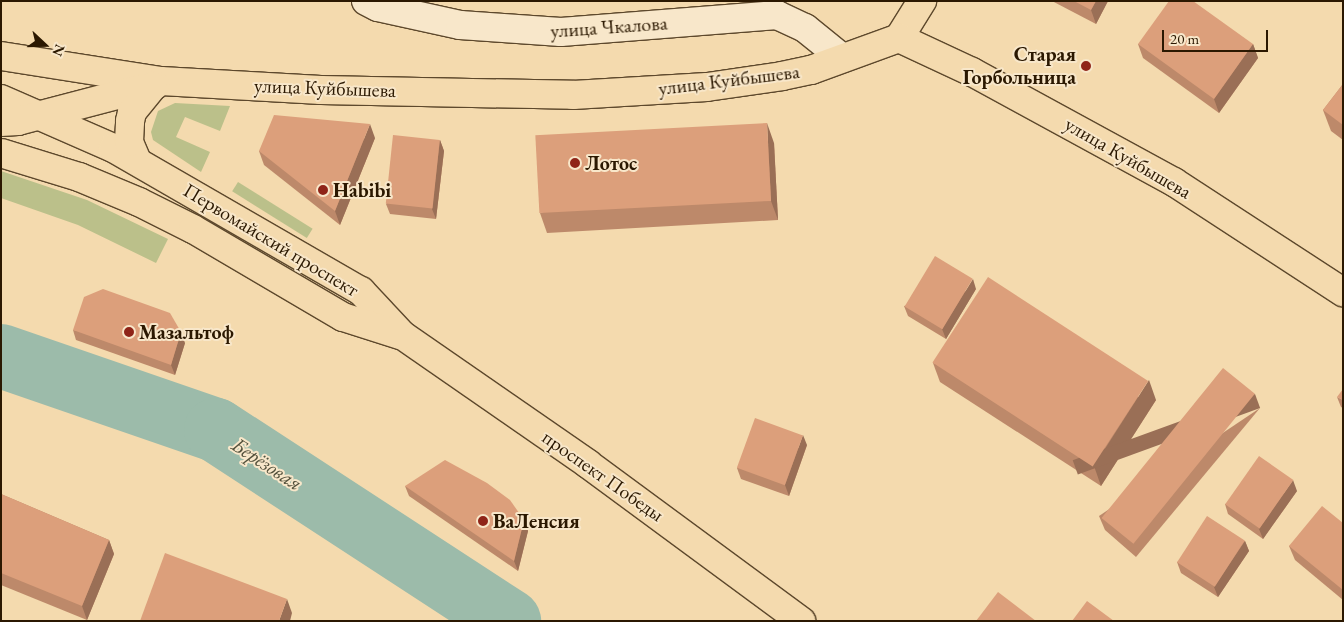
<!DOCTYPE html>
<meta charset="utf-8">
<style>
body{margin:0}
#map{position:relative;width:1344px;height:622px;overflow:hidden;background:#f4daae;font-family:"EB Garamond",serif}
div>[style]{position:absolute}
.green>*{inset:0;background:#bbc08a;transform-origin:0 0}
.river>*{height:64px;margin:-32px;padding:0 32px;transform-origin:32px;border-radius:32px;background:#9cbbaa}
.roads{filter:drop-shadow(1px 0 #5d482c) drop-shadow(-1px 0 #5d482c) drop-shadow(0 1px #5d482c) drop-shadow(0 -1px #5d482c)}
.minor>*{height:28px;margin:-14px;padding:0 14px;transform-origin:14px;border-radius:14px;background:#f8e7ca}
.major>*{height:28px;margin:-14px;padding:0 14px;transform-origin:14px;border-radius:14px;background:#f4daae}
.wall>*{inset:0;background:#bd896a}
.shaded-wall>*{inset:0;background:#9a6f56;transform-origin:0 0}
.building>*{inset:0;background:#dc9f7b;transform-origin:0 0}
.dots>*{width:14px;height:14px;translate:-50% -50%;box-sizing:border-box;border:2px solid #f8e7ca;border-radius:50%}
span{translate:-50% -50%;white-space:nowrap;text-align:center;line-height:1.15;-webkit-text-stroke:4px #f8e7ca;paint-order:stroke}
.street-label{font-size:20px;color:#2b1801}
.poi-label{font-size:20px;color:#2b1801;font-weight:700}
.right{translate:-100% -50%;text-align:right}
.left{translate:0 -50%;text-align:left}
.water-label{font-size:21px;color:#53513c;font-style:italic}
.frame{position:absolute;inset:0;border:2px solid #2b1801;pointer-events:none}
.north{position:absolute;left:20px;top:20px;width:50px;height:50px;-webkit-text-stroke:4px #f8e7ca;paint-order:stroke;rotate:111deg;font-size:14px;font-weight:700;line-height:20px;text-align:center;color:#2b1801}
.north::after{content:'';display:block;margin:auto;width:18px;height:22px;background:#2b1801;clip-path:polygon(50% 0,100% 100%,50% 72%,0 100%)}
.scale{position:absolute;left:1162px;top:30px;width:106px;height:22px;box-sizing:border-box;border:2px solid #2b1801;border-top:0;padding-left:6px;font-size:15px;line-height:18px;white-space:nowrap;color:#2b1801;-webkit-text-stroke:4px #f8e7ca;paint-order:stroke}
</style>
<div id="map">
<div class="green">
<div style="clip-path:polygon(175px 103px,230px 106px,220px 131px,185px 117px,176px 137px,210px 152px,201px 172px,153px 140px,151px 132px,158px 111px)"></div>
<div style="clip-path:polygon(1px 171px,87px 200px,168px 239px,156px 263px,78px 225px,1px 198px)"></div>
<div style="left:238px;top:182px;width:88px;height:11px;rotate:32deg"></div>
</div>
<div class="river">
<div style="left:1px;top:356px;width:227px;rotate:19deg"></div>
<div style="left:216px;top:430px;width:350px;rotate:33.1deg"></div>
</div>
<div class="roads">
<div class="minor">
<div style="left:366px;top:1px;width:13px;rotate:27deg"></div>
<div style="left:378px;top:7px;width:84px;rotate:12.4deg"></div>
<div style="left:460px;top:25px;width:101px;rotate:4deg"></div>
<div style="left:561px;top:32px;width:217px;rotate:-4.5deg"></div>
<div style="left:777px;top:15px;width:31px;rotate:25deg"></div>
<div style="left:805px;top:28px;width:48px;rotate:39deg"></div>
</div>
<div class="major">
<div style="left:899px;top:38px;width:44px;rotate:-58.1deg"></div>
<div style="left:1px;top:56px;width:162px;rotate:8.9deg"></div>
<div style="left:161px;top:81px;width:160px;rotate:3.2deg"></div>
<div style="left:321px;top:90px;width:252px;rotate:1.1deg"></div>
<div style="left:573px;top:95px;width:134px;rotate:-3.4deg"></div>
<div style="left:707px;top:87px;width:76px;rotate:-8.3deg"></div>
<div style="left:782px;top:76px;width:30px;rotate:-12deg"></div>
<div style="left:811px;top:70px;width:94px;rotate:-20deg"></div>
<div style="left:899px;top:38px;width:81px;rotate:25deg"></div>
<div style="left:972px;top:72px;width:230px;rotate:28.6deg"></div>
<div style="left:1174px;top:182px;width:202px;rotate:33.1deg"></div>
<div style="left:1px;top:99px;width:122px;rotate:23.6deg"></div>
<div style="left:113px;top:148px;width:286px;rotate:30deg"></div>
<div style="left:361px;top:291px;width:60px;rotate:47deg"></div>
<div style="left:402px;top:335px;width:226px;rotate:34.7deg"></div>
<div style="left:588px;top:464px;width:265px;rotate:36.4deg"></div>
<div style="left:1px;top:122px;width:17px;rotate:-3deg"></div>
<div style="left:18px;top:121px;width:142px;rotate:-14.7deg"></div>
<div style="left:1px;top:153px;width:82px;rotate:17.1deg"></div>
<div style="left:79px;top:177px;width:65px;rotate:22.6deg"></div>
<div style="left:139px;top:202px;width:60px;rotate:26.6deg"></div>
<div style="left:193px;top:229px;width:174px;rotate:30.4deg"></div>
<div style="left:343px;top:317px;width:60px;rotate:17.5deg"></div>
<div style="left:137px;top:161px;width:21px;rotate:-113deg"></div>
<div style="left:129px;top:142px;width:21px;rotate:-87deg"></div>
<div style="left:130px;top:121px;width:9px;rotate:-77deg"></div>
<div style="left:132px;top:112px;width:33px;rotate:-51deg"></div>
</div>
</div>
<div class="wall">
<div style="clip-path:polygon(1052px 1px,1108px 1px,1096px 24px)"></div>
<div style="clip-path:polygon(1138px 44px,1253px 44px,1258px 58px,1219px 113px,1143px 58px)"></div>
<div style="clip-path:polygon(1343px 84px,1343px 140px,1331px 131px,1323px 110px)"></div>
<div style="clip-path:polygon(375px 138px,340px 225px,264px 165px,259px 151px)"></div>
<div style="clip-path:polygon(440px 140px,444px 151px,436px 219px,390px 214px,386px 204px)"></div>
<div style="clip-path:polygon(774px 143px,778px 220px,547px 233px,540px 213px)"></div>
<div style="clip-path:polygon(976px 289px,946px 339px,908px 316px,904px 306px)"></div>
<div style="clip-path:polygon(73px 330px,185px 343px,175px 375px,76px 340px)"></div>
<div style="clip-path:polygon(933px 363px,1156px 400px,1101px 486px,940px 382px)"></div>
<div style="clip-path:polygon(1337px 397px,1343px 400px,1343px 408px,1341px 407px)"></div>
<div style="clip-path:polygon(1260px 408px,1136px 557px,1105px 530px,1099px 516px)"></div>
<div style="clip-path:polygon(807px 445px,789px 496px,741px 479px,737px 468px)"></div>
<div style="clip-path:polygon(405px 486px,524px 520px,528px 531px,518px 571px,409px 496px)"></div>
<div style="clip-path:polygon(1297px 491px,1263px 539px,1228px 514px,1225px 504px)"></div>
<div style="clip-path:polygon(1px 494px,109px 540px,114px 554px,87px 620px,1px 585px)"></div>
<div style="clip-path:polygon(1343px 523px,1343px 600px,1295px 560px,1289px 546px)"></div>
<div style="clip-path:polygon(1245px 541px,1249px 551px,1218px 597px,1181px 573px,1177px 562px)"></div>
</div>
<div class="shaded-wall">
<div style="clip-path:polygon(1096px 1px,1108px 1px,1096px 24px,1091px 10px)"></div>
<div style="clip-path:polygon(1253px 44px,1258px 58px,1219px 113px,1214px 99px)"></div>
<div style="clip-path:polygon(767px 123px,774px 143px,778px 220px,771px 201px)"></div>
<div style="clip-path:polygon(370px 124px,375px 138px,340px 225px,335px 211px)"></div>
<div style="clip-path:polygon(440px 140px,444px 151px,436px 219px,432px 209px)"></div>
<div style="clip-path:polygon(973px 279px,976px 289px,946px 339px,942px 329px)"></div>
<div style="clip-path:polygon(181px 332px,185px 343px,175px 375px,171px 365px)"></div>
<div style="clip-path:polygon(1149px 380px,1156px 400px,1101px 486px,1094px 466px)"></div>
<div style="left:1255px;top:394px;width:15px;height:194px;rotate:70deg"></div>
<div style="clip-path:polygon(803px 435px,807px 445px,789px 496px,785px 485px)"></div>
<div style="clip-path:polygon(1293px 480px,1297px 491px,1263px 539px,1259px 529px)"></div>
<div style="clip-path:polygon(524px 520px,528px 531px,518px 571px,514px 561px)"></div>
<div style="clip-path:polygon(109px 540px,114px 554px,87px 620px,82px 606px)"></div>
<div style="clip-path:polygon(1245px 541px,1249px 551px,1218px 597px,1214px 587px)"></div>
<div style="clip-path:polygon(287px 599px,292px 613px,290px 621px,279px 621px)"></div>
</div>
<div class="building">
<div style="clip-path:polygon(1074px 1px,1096px 1px,1091px 10px)"></div>
<div style="clip-path:polygon(1169px 1px,1193px 1px,1253px 44px,1214px 99px,1138px 44px)"></div>
<div style="clip-path:polygon(1343px 84px,1343px 125px,1323px 110px)"></div>
<div style="clip-path:polygon(274px 115px,370px 124px,335px 211px,259px 151px)"></div>
<div style="left:767px;top:123px;width:78px;height:232px;rotate:87deg"></div>
<div style="left:393px;top:135px;width:47px;height:69px;rotate:6deg"></div>
<div style="left:935px;top:256px;width:44px;height:59px;rotate:31deg"></div>
<div style="left:988px;top:277px;width:191px;height:102px;rotate:33deg"></div>
<div style="clip-path:polygon(103px 289px,170px 313px,181px 332px,171px 365px,73px 330px,84px 297px)"></div>
<div style="left:1223px;top:368px;width:41px;height:193px;rotate:39deg"></div>
<div style="clip-path:polygon(1343px 389px,1343px 400px,1337px 397px)"></div>
<div style="left:755px;top:418px;width:51px;height:53px;rotate:20deg"></div>
<div style="left:1259px;top:456px;width:42px;height:59px;rotate:35deg"></div>
<div style="clip-path:polygon(445px 460px,487px 483px,510px 500px,524px 520px,514px 561px,405px 486px)"></div>
<div style="clip-path:polygon(1px 494px,109px 540px,82px 606px,1px 573px)"></div>
<div style="clip-path:polygon(1322px 506px,1343px 523px,1343px 590px,1289px 546px)"></div>
<div style="left:1207px;top:516px;width:45px;height:55px;rotate:33deg"></div>
<div style="clip-path:polygon(165px 553px,287px 599px,279px 621px,140px 621px)"></div>
<div style="clip-path:polygon(998px 592px,1036px 621px,976px 621px)"></div>
<div style="clip-path:polygon(1087px 601px,1114px 621px,1072px 621px)"></div>
</div>
<div class="dots">
<div style="left:1086px;top:66px;background:#8f2418"></div>
<div style="left:575px;top:163px;background:#8f2418"></div>
<div style="left:323px;top:190px;background:#8f2418"></div>
<div style="left:129px;top:332px;background:#8f2418"></div>
<div style="left:483px;top:521px;background:#8f2418"></div>
</div>
<div class="street-label">
<span style="left:609px;top:27px;rotate:-4deg">улица Чкалова</span>
<span style="left:729px;top:80px;rotate:-7deg">улица Куйбышева</span>
<span style="left:325px;top:88px;rotate:2deg">улица Куйбышева</span>
<span style="left:1128px;top:158px;rotate:30deg">улица Куйбышева</span>
<span style="left:271px;top:240px;rotate:31deg">Первомайский проспект</span>
<span style="left:603px;top:476px;rotate:35deg">проспект Победы</span>
</div>
<div class="poi-label">
<span class="right" style="left:1076px;top:66px">Старая<br>Горбольница</span>
<span class="left" style="left:585px;top:163px">Лотос</span>
<span class="left" style="left:333px;top:190px">Habibi</span>
<span class="left" style="left:139px;top:332px">Мазальтоф</span>
<span class="left" style="left:493px;top:521px">ВаЛенсия</span>
</div>
<div class="water-label">
<span style="left:267px;top:464px;rotate:33deg">Берёзовая</span>
</div>
<div class="frame"></div>
<div class="north">N</div>
<div class="scale">20 m</div>
</div>
